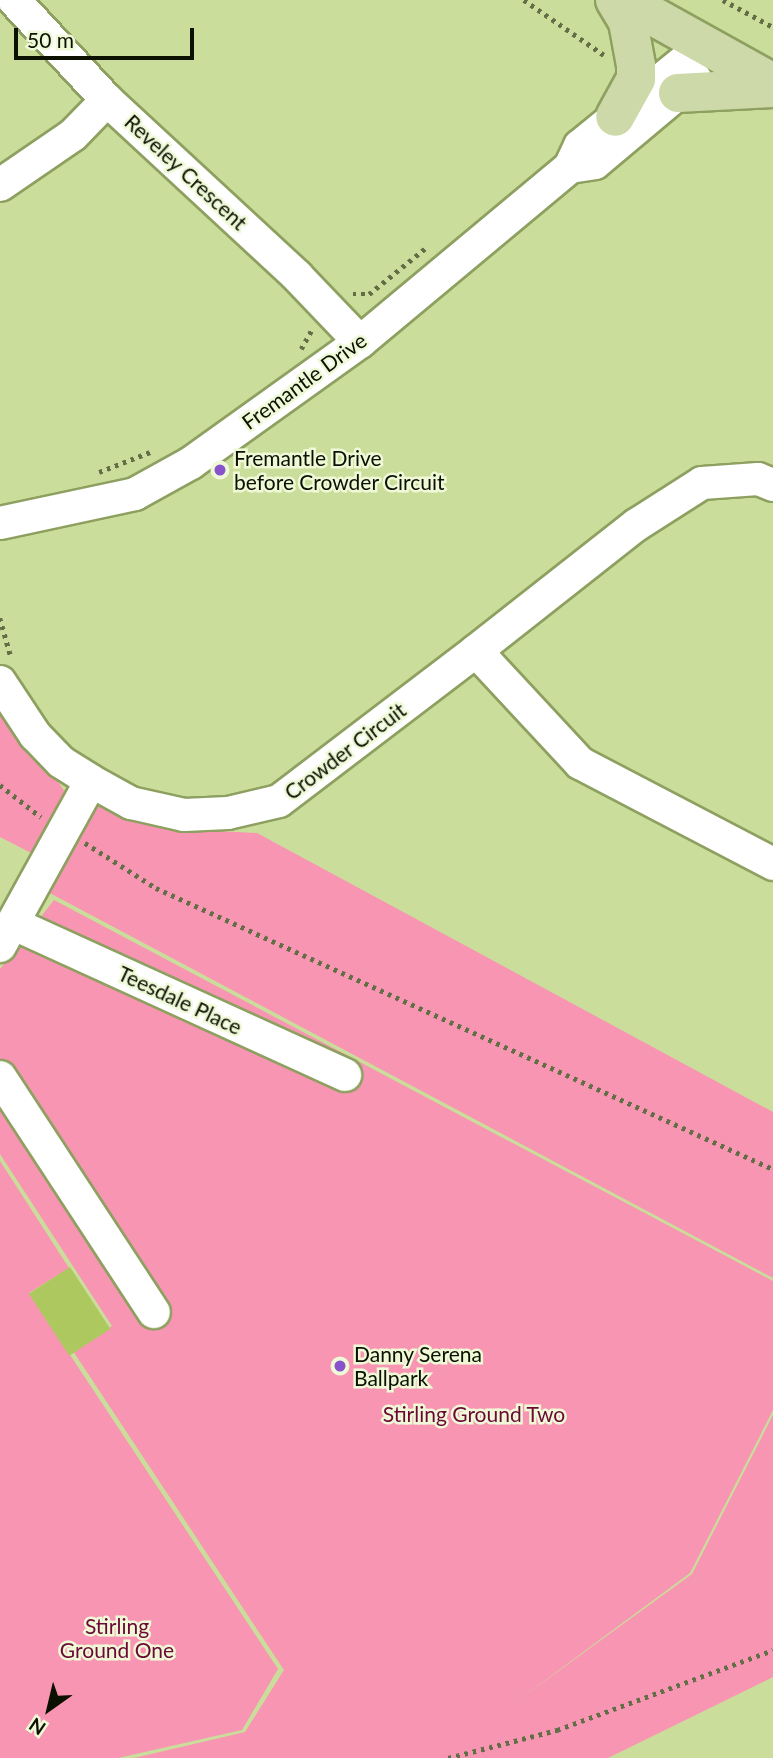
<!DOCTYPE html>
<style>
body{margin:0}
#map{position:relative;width:773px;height:1758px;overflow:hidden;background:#cadd9a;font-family:Lato,sans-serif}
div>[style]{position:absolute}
.green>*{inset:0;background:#f895b2}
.building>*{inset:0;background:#adc85e;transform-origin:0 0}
.path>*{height:4.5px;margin-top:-2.25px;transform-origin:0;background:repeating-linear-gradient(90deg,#626e46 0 3.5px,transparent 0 8.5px)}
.roads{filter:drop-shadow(2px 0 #8ea060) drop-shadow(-2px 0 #8ea060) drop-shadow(0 2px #8ea060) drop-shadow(0 -2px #8ea060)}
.minor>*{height:32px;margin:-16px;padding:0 16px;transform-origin:16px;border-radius:16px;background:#fff}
.major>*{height:38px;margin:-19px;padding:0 19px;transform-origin:19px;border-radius:19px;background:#cdd9a9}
.dots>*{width:19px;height:19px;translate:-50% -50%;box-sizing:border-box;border:4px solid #eff9d8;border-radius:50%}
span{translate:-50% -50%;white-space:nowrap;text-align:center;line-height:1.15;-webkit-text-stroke:5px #eff9d8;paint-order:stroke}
.street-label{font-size:21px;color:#0b1000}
.poi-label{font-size:21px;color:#0b1000}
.left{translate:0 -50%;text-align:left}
.park-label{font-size:21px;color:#6b0835}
.north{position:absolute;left:14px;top:1674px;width:70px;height:70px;-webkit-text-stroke:5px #eff9d8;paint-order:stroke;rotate:214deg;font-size:19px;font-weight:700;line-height:28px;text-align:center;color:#0b1000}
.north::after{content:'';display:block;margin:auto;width:24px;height:32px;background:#0b1000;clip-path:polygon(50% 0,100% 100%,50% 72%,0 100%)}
.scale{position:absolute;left:14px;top:28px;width:180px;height:32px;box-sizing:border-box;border:4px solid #0b1000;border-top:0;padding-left:9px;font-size:21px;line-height:24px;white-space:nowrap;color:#0b1000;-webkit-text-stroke:5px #eff9d8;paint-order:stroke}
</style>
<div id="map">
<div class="green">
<div style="clip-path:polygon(0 698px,70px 799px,35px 855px,0 837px)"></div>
<div style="clip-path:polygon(95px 801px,195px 830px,257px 833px,773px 1112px,773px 1278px,46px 891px)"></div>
<div style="clip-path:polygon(54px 900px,773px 1281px,773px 1410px,690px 1573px,513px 1704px,692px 1574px,773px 1415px,773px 1677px,608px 1758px,134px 1758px,245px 1732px,284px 1670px,73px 1351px,112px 1326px,0 1154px,0 969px)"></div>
<div style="clip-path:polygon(0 1161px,69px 1268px,29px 1293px,278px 1669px,242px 1730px,118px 1758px,0 1758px)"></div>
</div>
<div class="building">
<div style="left:70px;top:1267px;width:74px;height:49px;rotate:57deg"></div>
</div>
<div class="path">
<div style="left:524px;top:0;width:97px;rotate:34.5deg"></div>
<div style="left:723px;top:0;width:57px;rotate:28.4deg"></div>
<div style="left:353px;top:294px;width:16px"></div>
<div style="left:369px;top:294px;width:76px;rotate:-39.1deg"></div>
<div style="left:301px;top:349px;width:23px;rotate:-61deg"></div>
<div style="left:99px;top:472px;width:58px;rotate:-21.3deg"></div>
<div style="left:0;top:618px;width:41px;rotate:74.2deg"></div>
<div style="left:0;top:785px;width:52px;rotate:38deg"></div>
<div style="left:85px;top:843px;width:84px;rotate:32.4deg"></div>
<div style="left:156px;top:888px;width:678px;rotate:24.49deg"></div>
<div style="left:448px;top:1758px;width:113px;rotate:-14.4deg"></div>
<div style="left:557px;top:1730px;width:230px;rotate:-20.3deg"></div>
</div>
<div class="roads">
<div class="minor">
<div style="left:14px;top:0;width:137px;rotate:47.1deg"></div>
<div style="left:107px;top:100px;width:259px;rotate:42.8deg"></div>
<div style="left:297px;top:276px;width:91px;rotate:46.3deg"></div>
<div style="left:570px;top:167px;width:25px;rotate:-9deg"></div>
<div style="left:595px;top:163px;width:131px;rotate:-40deg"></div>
<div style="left:0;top:185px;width:88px;rotate:-34.4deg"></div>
<div style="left:73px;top:135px;width:49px;rotate:-45.8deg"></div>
<div style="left:773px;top:485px;width:16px;rotate:-158deg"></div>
<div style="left:758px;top:479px;width:56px;rotate:175.9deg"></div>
<div style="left:702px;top:483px;width:78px;rotate:147.5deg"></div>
<div style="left:636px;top:525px;width:204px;rotate:141.8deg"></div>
<div style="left:476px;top:651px;width:153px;rotate:47.1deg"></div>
<div style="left:580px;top:763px;width:218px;rotate:27.6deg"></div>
<div style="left:0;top:523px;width:138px;rotate:-12.1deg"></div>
<div style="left:135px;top:494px;width:64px;rotate:-29deg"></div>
<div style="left:191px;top:463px;width:208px;rotate:-35.6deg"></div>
<div style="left:360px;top:342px;width:273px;rotate:-39.8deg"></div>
<div style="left:570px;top:167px;width:23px;rotate:-65deg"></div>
<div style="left:580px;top:146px;width:160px;rotate:-39.2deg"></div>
<div style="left:0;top:682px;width:64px;rotate:56.6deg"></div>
<div style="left:35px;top:735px;width:37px;rotate:46deg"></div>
<div style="left:61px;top:762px;width:36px;rotate:32deg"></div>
<div style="left:91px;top:781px;width:46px;rotate:28.8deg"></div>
<div style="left:131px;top:803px;width:54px;rotate:12.8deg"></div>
<div style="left:184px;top:815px;width:44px;rotate:-2.6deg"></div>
<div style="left:228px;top:813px;width:52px;rotate:-13.2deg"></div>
<div style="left:279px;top:801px;width:248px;rotate:-37.3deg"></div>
<div style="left:14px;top:924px;width:364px;rotate:24.5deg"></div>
<div style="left:0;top:946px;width:188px;rotate:-61.1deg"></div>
<div style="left:0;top:1077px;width:281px;rotate:56.8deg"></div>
</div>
<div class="major">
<div style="left:615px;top:0;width:26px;rotate:59deg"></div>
<div style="left:628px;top:22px;width:44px;rotate:79.5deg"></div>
<div style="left:636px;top:65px;width:14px;rotate:90deg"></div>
<div style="left:636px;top:79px;width:43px;rotate:118.9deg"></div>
<div style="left:624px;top:0;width:171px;rotate:29.1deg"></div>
<div style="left:678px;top:93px;width:95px;rotate:-3deg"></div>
</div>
</div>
<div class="dots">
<div style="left:220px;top:470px;background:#8853cb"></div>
<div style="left:340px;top:1366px;background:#8853cb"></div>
</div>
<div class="street-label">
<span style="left:186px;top:172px;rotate:43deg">Reveley Crescent</span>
<span style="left:304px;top:381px;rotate:-36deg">Fremantle Drive</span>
<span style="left:345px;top:751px;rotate:-37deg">Crowder Circuit</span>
<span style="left:180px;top:1000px;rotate:25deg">Teesdale Place</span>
</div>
<div class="poi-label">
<span class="left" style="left:234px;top:470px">Fremantle Drive<br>before Crowder Circuit</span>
<span class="left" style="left:354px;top:1366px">Danny Serena<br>Ballpark</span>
</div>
<div class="park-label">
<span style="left:474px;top:1414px">Stirling Ground Two</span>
<span style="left:117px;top:1638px">Stirling<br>Ground One</span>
</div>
<div class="north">N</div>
<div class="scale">50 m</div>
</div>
